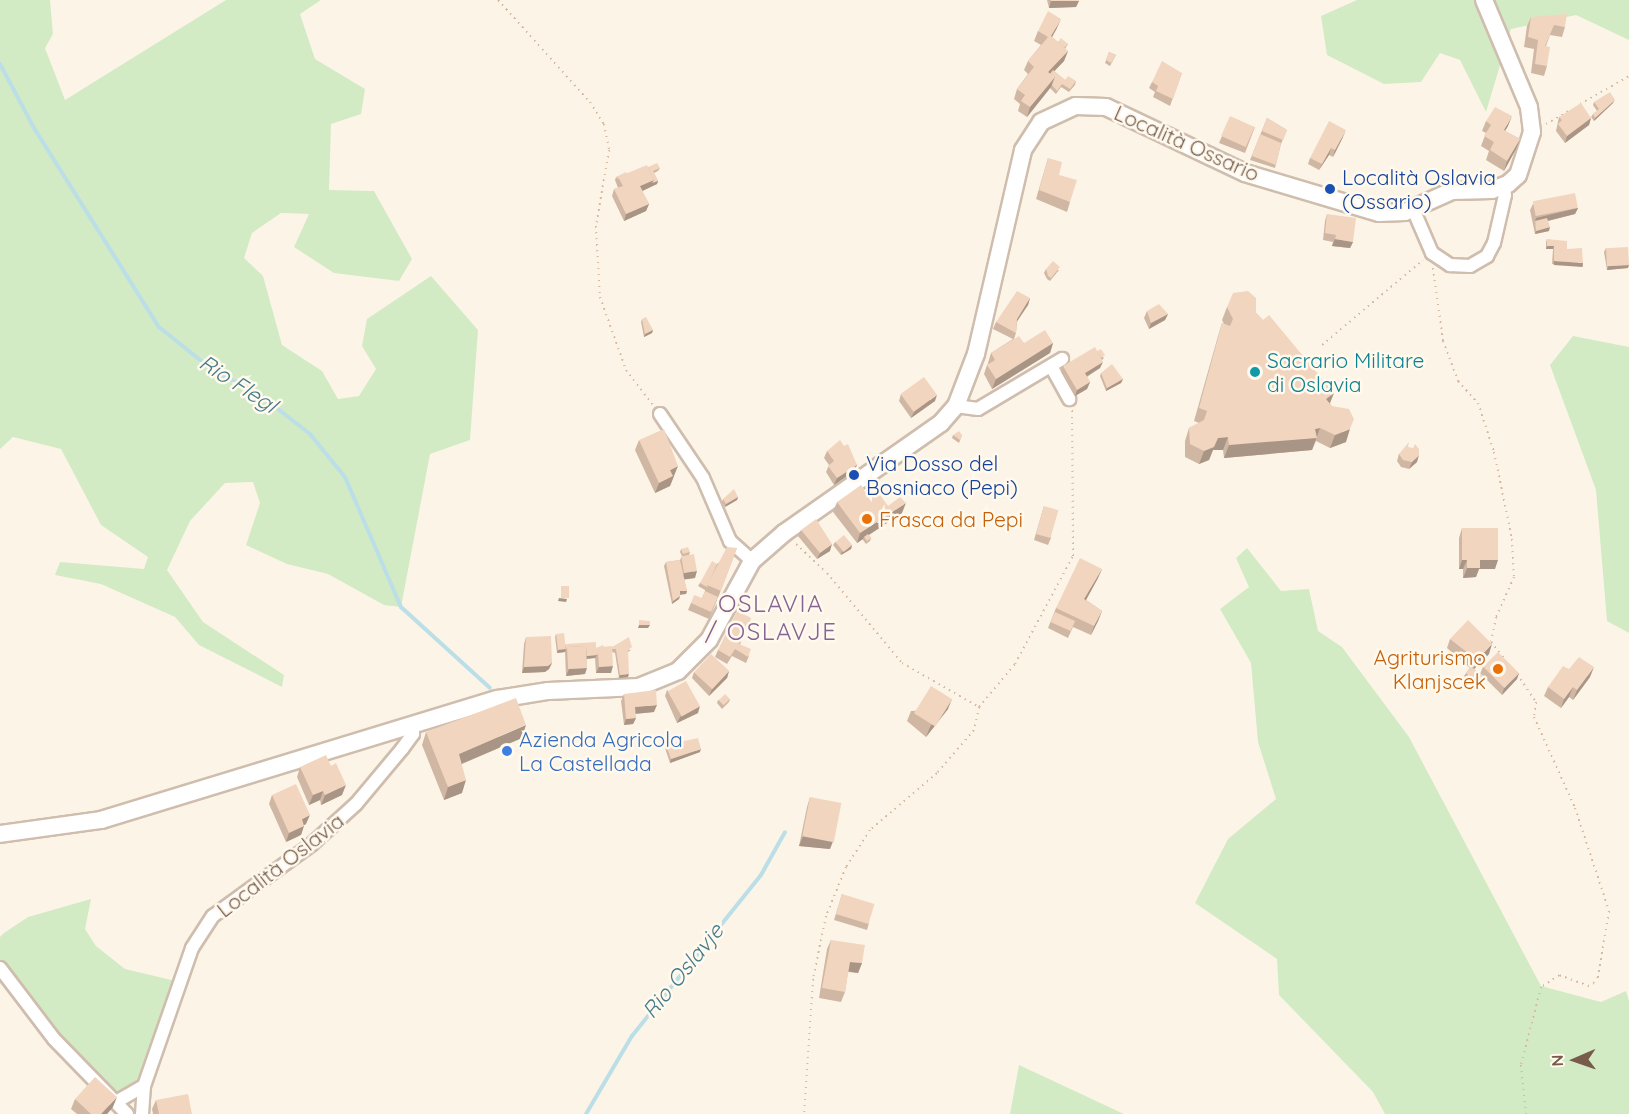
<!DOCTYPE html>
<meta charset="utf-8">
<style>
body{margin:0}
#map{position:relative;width:1629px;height:1114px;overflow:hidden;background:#fcf5e7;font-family:Quicksand,sans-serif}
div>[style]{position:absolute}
.green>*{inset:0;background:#d3ebc5}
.stream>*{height:4px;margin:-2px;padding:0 2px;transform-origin:2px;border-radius:2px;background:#bbdee7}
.path>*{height:2px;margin-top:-1px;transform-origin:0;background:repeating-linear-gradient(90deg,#d7b9a1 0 1.5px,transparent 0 6px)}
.roads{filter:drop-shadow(2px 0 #cfbdad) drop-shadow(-2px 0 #cfbdad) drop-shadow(0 2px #cfbdad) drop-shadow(0 -2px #cfbdad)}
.street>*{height:12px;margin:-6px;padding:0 6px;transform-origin:6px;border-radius:6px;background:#fff}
.secondary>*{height:16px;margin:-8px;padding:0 8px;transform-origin:8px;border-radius:8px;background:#fff}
.wall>*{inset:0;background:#d0b7a4}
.shaded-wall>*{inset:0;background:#a99586;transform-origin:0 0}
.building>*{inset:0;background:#f2d5bf;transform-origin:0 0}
.dots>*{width:16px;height:16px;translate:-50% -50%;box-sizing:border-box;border:3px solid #fff9ee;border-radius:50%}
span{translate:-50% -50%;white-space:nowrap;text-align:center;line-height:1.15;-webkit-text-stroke:5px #fff9ee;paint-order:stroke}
.street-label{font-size:21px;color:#775c4b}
.transit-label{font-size:21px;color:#164399}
.left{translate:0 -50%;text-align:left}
.culture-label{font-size:21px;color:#0d838f}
.food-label{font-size:21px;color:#c56008}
.right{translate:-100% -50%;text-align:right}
.shop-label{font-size:21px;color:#366cbe}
.water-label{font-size:22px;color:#447b8a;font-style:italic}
.quarter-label{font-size:24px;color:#856393;letter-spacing:1.5px}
.north{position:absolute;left:1545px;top:1030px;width:60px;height:60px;-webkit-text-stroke:4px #fff9ee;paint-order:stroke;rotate:268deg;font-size:16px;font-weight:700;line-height:24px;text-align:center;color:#775c4b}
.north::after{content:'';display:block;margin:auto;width:21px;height:27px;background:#775c4b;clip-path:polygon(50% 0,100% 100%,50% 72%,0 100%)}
</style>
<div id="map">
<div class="green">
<div style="clip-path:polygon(0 0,50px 0,53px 34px,45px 48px,65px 100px,226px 0,321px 0,300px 14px,315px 59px,365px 89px,361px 114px,331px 124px,329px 190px,374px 191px,412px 259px,399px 281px,334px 273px,294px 247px,309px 214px,281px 213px,252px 233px,244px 258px,263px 276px,282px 345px,322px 371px,338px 399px,359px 396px,376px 369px,362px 346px,367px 319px,431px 276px,478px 330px,470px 440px,430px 454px,401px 607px,384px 605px,328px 574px,287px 564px,246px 545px,260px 503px,253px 482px,225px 483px,190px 521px,167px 570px,203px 622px,284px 675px,282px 687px,199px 645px,175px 617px,101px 584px,55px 575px,60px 562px,144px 569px,148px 557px,101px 525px,61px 449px,13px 437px,0 449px)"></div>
<div style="clip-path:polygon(1357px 0,1629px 0,1629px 40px,1576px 15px,1511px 29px,1486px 112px,1460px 60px,1440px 53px,1421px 82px,1384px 84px,1327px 55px,1321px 16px)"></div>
<div style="clip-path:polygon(1573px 336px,1629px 347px,1629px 633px,1607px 621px,1596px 490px,1550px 365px)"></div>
<div style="clip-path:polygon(1247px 548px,1281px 591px,1309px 589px,1318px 631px,1342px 647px,1409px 737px,1541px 986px,1601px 1002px,1626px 991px,1629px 1001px,1629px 1114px,1385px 1114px,1373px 1092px,1279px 995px,1277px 959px,1195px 903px,1228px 839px,1276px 799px,1258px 742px,1251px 663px,1220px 609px,1249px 587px,1236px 558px)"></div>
<div style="clip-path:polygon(91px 899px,85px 929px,96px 946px,125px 969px,180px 982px,144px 1086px,116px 1102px,0 968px,0 937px,4px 933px,28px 917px)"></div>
<div style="clip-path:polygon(1019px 1065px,1124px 1114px,1010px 1114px)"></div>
</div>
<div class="stream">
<div style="left:0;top:64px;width:72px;rotate:62deg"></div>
<div style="left:34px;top:128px;width:235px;rotate:57.9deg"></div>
<div style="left:159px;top:327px;width:65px;rotate:38.8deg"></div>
<div style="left:210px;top:368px;width:62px;rotate:29.1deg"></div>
<div style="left:264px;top:398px;width:58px;rotate:38deg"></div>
<div style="left:310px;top:434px;width:55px;rotate:50.9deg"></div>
<div style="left:345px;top:477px;width:142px;rotate:66.7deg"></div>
<div style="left:401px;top:607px;width:120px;rotate:42.3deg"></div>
<div style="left:586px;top:1114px;width:91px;rotate:-59.5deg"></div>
<div style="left:632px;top:1036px;width:206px;rotate:-51.3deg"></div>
<div style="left:761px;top:875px;width:49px;rotate:-60.8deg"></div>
</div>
<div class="path">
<div style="left:498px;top:0;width:137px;rotate:48deg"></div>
<div style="left:590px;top:102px;width:26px;rotate:58deg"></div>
<div style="left:604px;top:124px;width:26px;rotate:79deg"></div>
<div style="left:609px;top:150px;width:77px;rotate:99.7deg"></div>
<div style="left:596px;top:226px;width:71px;rotate:86.8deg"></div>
<div style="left:600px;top:297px;width:77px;rotate:70.4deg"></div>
<div style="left:626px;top:370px;width:44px;rotate:52.4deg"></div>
<div style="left:1580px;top:104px;width:56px;rotate:-29.7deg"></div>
<div style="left:1546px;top:124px;width:30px;rotate:-30deg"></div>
<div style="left:1433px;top:268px;width:74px;rotate:82.2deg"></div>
<div style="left:1443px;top:341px;width:43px;rotate:69.4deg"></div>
<div style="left:1458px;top:381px;width:30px;rotate:48deg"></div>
<div style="left:1478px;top:403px;width:52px;rotate:71.9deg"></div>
<div style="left:1494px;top:452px;width:89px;rotate:78.3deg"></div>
<div style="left:1512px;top:539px;width:38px;rotate:87deg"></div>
<div style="left:1514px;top:577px;width:44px;rotate:114.2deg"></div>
<div style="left:1496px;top:617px;width:25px;rotate:101deg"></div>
<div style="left:1491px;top:642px;width:21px;rotate:51deg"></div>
<div style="left:1322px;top:345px;width:132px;rotate:-40.1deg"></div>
<div style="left:796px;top:544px;width:42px;rotate:43.1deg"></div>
<div style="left:827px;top:573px;width:117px;rotate:50.2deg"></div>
<div style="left:902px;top:663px;width:89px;rotate:29.7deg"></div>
<div style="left:979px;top:707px;width:24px;rotate:102deg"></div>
<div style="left:974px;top:730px;width:57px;rotate:130.7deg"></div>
<div style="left:937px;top:773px;width:88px;rotate:139.6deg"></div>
<div style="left:870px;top:830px;width:44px;rotate:123deg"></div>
<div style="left:846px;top:867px;width:53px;rotate:112.2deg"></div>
<div style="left:826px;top:916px;width:64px;rotate:101.7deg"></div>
<div style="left:813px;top:979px;width:135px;rotate:93.8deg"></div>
<div style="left:1517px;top:674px;width:34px;rotate:56deg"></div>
<div style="left:1536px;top:702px;width:15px;rotate:98deg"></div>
<div style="left:1534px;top:717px;width:100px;rotate:65.7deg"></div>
<div style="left:1575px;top:808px;width:108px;rotate:71.7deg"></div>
<div style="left:1609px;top:911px;width:67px;rotate:99.5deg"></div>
<div style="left:1598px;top:977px;width:7px;rotate:124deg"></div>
<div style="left:1594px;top:983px;width:6px;rotate:149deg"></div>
<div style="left:1589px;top:986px;width:32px;rotate:-160deg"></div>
<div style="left:1559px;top:975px;width:22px;rotate:146deg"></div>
<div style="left:1541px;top:987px;width:81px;rotate:104.4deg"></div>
<div style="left:1521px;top:1065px;width:49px;rotate:84.2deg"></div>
<div style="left:979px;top:707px;width:56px;rotate:-50.1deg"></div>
<div style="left:1015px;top:664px;width:123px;rotate:-61.8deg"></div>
<div style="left:1073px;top:556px;width:146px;rotate:-90.4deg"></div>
</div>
<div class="roads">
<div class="street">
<div style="left:1413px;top:209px;width:48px;rotate:66.6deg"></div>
<div style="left:1432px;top:253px;width:22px;rotate:34deg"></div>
<div style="left:1450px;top:265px;width:20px;rotate:3deg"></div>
<div style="left:1470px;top:266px;width:20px;rotate:-30deg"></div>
<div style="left:1487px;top:256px;width:15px;rotate:-62deg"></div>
<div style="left:1494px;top:243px;width:49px;rotate:-77.1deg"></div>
<div style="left:1505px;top:195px;width:8px;rotate:-104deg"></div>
<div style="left:1051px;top:366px;width:38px;rotate:61deg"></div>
<div style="left:956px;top:406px;width:22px;rotate:8deg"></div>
<div style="left:978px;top:409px;width:98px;rotate:-30.8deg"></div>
<div style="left:660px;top:414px;width:77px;rotate:56.1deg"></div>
<div style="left:703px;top:478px;width:69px;rotate:66.8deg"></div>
<div style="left:730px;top:541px;width:30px;rotate:42deg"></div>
<div style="left:0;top:968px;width:89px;rotate:52.7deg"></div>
<div style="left:54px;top:1039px;width:105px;rotate:45.8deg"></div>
<div style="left:116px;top:1102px;width:32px;rotate:-30deg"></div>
<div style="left:142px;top:1114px;width:28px;rotate:-86deg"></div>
<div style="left:144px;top:1086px;width:146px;rotate:-70.8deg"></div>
<div style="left:192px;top:948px;width:38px;rotate:-57deg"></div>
<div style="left:213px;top:916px;width:122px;rotate:-36deg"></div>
<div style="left:312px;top:844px;width:59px;rotate:-42.3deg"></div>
<div style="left:356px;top:804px;width:72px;rotate:-50.1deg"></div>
<div style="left:402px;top:749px;width:19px;rotate:-54deg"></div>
<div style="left:413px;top:734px;width:9px;rotate:-96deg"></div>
</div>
<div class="secondary">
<div style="left:0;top:834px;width:102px;rotate:-7.9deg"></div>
<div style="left:101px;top:820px;width:415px;rotate:-17deg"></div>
<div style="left:498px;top:699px;width:51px;rotate:-9.1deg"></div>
<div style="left:548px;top:691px;width:91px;rotate:-2.5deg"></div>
<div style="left:639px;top:687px;width:42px;rotate:-22.3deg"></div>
<div style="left:678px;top:671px;width:44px;rotate:-45deg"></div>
<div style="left:709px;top:640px;width:90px;rotate:-61.4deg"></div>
<div style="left:752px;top:561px;width:43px;rotate:-41.2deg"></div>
<div style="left:784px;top:533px;width:192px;rotate:-35deg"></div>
<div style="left:941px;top:423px;width:23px;rotate:-49deg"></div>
<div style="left:956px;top:406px;width:56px;rotate:-69deg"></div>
<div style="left:976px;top:354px;width:209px;rotate:-77deg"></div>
<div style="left:1023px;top:150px;width:33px;rotate:-57deg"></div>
<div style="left:1041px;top:122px;width:38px;rotate:-25deg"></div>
<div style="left:1076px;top:106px;width:30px;rotate:2deg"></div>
<div style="left:1106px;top:107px;width:154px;rotate:25.4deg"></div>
<div style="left:1245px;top:173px;width:140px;rotate:16.6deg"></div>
<div style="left:1379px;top:213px;width:26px;rotate:-2deg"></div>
<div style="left:1405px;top:212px;width:51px;rotate:-24.1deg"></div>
<div style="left:1452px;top:191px;width:40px;rotate:-1.4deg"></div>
<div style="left:1492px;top:190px;width:17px;rotate:-21deg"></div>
<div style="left:1508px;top:184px;width:13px;rotate:-42deg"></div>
<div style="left:1518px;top:175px;width:45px;rotate:-72deg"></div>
<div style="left:1532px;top:132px;width:25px;rotate:-97deg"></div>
<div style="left:1529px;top:107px;width:116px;rotate:-112.8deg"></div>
</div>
</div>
<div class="wall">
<div style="clip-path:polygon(1047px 0,1079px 0,1076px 7px,1049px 8px)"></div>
<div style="clip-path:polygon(1531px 17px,1565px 27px,1562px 37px,1550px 35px,1546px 46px,1547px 66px,1544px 76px,1531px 73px,1534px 49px,1524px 47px,1527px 26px)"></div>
<div style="clip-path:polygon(1057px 28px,1052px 37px,1058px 42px,1068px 44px,1065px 49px,1068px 51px,1064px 61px,1054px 71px,1065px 80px,1076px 81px,1075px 85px,1069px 92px,1061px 87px,1056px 94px,1050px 88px,1027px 117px,1018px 111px,1020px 104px,1014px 99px,1017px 89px,1028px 74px,1024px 70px,1028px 61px,1041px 45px,1034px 41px,1038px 31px)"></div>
<div style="clip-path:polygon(1109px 52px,1116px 55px,1110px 66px,1105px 63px)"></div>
<div style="clip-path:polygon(1182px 73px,1170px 106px,1153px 97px,1155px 92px,1149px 88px,1152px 82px)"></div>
<div style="clip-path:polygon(1594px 102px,1613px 103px,1594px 121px,1591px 117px,1593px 114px,1597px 111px,1593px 105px)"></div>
<div style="clip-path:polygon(1559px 117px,1591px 118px,1589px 125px,1565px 143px,1556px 131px)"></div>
<div style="clip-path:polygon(1267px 118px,1287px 130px,1281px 144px,1275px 168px,1250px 160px)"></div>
<div style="clip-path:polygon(1486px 121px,1508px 126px,1505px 131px,1520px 139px,1516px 149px,1504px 171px,1486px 160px,1489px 151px,1481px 146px,1486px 133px,1482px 131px)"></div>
<div style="clip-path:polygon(1255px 127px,1245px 153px,1219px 143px,1222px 136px)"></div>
<div style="clip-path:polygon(1343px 137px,1333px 157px,1329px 155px,1319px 170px,1308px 164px,1310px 158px)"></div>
<div style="clip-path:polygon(1048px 158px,1059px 175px,1070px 202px,1067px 212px,1036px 199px)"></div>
<div style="clip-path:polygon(648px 167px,660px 168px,658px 171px,654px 173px,658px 181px,657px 184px,642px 191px,649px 204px,646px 211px,624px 221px,612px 196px,614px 189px,618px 188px,615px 180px,616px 177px)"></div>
<div style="clip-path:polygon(1533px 204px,1578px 208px,1575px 214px,1548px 221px,1549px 231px,1535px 234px,1530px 210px)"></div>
<div style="clip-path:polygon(1327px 214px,1353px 242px,1350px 248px,1332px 246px,1333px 242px,1323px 240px,1325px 221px)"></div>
<div style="clip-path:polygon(1547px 239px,1567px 249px,1581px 266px,1552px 264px,1553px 249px,1546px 249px,1546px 242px)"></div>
<div style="clip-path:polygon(1606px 248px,1628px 268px,1607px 270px,1604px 252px)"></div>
<div style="clip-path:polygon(1046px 269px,1059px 270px,1050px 281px,1047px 279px,1044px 273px)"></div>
<div style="clip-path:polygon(1030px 298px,1028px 305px,1017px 322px,1016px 333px,1014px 339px,1024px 343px,1053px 343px,1050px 353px,992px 389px,984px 374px,987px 365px,988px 364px,988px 363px,991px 353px,1013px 339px,993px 329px,996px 322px)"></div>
<div style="clip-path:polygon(1227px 307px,1256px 313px,1334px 393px,1330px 403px,1346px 442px,1330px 448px,1316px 441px,1312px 450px,1224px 458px,1223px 450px,1213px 450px,1209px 460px,1199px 464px,1185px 457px,1185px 441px,1189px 428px,1199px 423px,1194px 421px,1218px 336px,1222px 323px,1224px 324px,1222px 320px)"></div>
<div style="clip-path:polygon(1147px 311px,1168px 314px,1165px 320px,1149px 329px,1144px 318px)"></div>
<div style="clip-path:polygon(642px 319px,653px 330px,652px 333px,644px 337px,641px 322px)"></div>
<div style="clip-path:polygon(1097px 351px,1104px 358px,1102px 360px,1100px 368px,1087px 377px,1090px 382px,1087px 389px,1075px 396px,1061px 372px,1063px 366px)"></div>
<div style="clip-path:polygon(1101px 373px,1123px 379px,1121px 383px,1106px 391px,1100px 376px)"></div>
<div style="clip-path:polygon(901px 394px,935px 401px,911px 418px,899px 401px)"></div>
<div style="clip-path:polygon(953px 435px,962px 435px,959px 443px,952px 438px)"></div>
<div style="clip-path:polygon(639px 440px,674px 476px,670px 486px,655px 493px,635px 450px)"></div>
<div style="clip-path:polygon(844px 446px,857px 465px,854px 471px,834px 485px,826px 472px,829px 465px,824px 458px,827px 451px)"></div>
<div style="clip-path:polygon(1408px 447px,1417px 462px,1409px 469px,1401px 467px,1397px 461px,1399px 454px)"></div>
<div style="clip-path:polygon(738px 497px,737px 500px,725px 507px,722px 502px,723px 499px)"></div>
<div style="clip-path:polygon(870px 497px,902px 513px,869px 535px,871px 538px,870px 541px,866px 544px,863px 540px,863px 539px,857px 543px,833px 512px,837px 502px)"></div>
<div style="clip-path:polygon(1044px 506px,1051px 538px,1048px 545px,1034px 540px)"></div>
<div style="clip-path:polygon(1462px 528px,1495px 569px,1479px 569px,1476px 577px,1463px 578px,1463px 569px,1459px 569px,1459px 538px)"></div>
<div style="clip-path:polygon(801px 530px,830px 551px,817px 559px,798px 536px)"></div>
<div style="clip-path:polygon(835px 542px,852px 545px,851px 549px,841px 555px,833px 545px)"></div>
<div style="clip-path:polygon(737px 548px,718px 598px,709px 619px,688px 610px,691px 603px,702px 598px,705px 591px,705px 590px,698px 586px,700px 583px,717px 564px)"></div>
<div style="clip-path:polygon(681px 549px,690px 552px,689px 555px,695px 578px,684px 579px,687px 591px,686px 594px,680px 594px,679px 599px,672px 604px,664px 566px,666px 562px,680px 560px,682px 556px,680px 552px)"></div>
<div style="clip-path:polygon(1102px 569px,1098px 578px,1086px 600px,1102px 611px,1098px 621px,1091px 635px,1073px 627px,1068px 638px,1048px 628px,1056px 608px)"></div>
<div style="clip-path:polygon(751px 618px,740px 644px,749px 656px,746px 663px,732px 656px,727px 664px,715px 657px,718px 650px)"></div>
<div style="clip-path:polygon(556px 634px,565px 646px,566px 644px,596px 648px,604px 647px,631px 650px,628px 652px,628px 677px,619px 678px,615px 653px,612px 652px,611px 673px,596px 673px,595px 658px,587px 659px,585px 674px,566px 676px,565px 651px,565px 652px,557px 653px,555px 637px)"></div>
<div style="clip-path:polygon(526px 637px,552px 663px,549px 669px,545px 672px,522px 673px,524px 644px)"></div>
<div style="clip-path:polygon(1450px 639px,1489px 654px,1474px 669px,1480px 674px,1483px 667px,1519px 673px,1517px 679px,1502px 695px,1484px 677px,1483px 680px,1475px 687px,1464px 676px,1466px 673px,1470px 668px,1447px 648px)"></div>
<div style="clip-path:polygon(1569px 669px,1590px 677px,1573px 700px,1569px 697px,1561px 708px,1544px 696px,1548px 687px)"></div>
<div style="clip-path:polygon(729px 671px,727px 678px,709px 696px,692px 678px,694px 672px)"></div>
<div style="clip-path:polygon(667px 690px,698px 713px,677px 723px,665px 696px)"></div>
<div style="clip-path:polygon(624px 694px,654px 712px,635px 714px,636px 718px,633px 724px,624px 725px,621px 701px)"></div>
<div style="clip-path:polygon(730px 699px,729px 702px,722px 709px,717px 703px,718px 700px)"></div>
<div style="clip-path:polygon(948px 709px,926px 737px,907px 721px,911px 711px)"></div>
<div style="clip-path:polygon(426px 732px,522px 738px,462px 764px,462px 793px,444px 800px,422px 745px)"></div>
<div style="clip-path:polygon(666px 745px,700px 752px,670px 763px,665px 748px)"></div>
<div style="clip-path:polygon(331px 766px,342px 795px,321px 805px,320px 800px,309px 805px,297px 777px,300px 767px)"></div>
<div style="clip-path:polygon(272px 795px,306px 824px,304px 825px,301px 835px,286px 842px,269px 804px)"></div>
<div style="clip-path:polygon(810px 797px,830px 849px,799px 846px,807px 807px)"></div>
<div style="clip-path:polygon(842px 894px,869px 923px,867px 930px,834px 920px)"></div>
<div style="clip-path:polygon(831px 940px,862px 963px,858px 973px,848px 972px,845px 992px,841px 1002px,819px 998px,827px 949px)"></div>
<div style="clip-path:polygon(75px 1099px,113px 1107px,107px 1114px,77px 1114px,71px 1109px)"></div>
<div style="clip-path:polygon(156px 1100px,192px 1114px,153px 1114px,152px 1109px)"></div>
</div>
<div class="shaded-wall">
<div style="clip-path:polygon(1051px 1px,1079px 1px,1076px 7px,1049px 8px)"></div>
<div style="clip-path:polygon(1061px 19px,1057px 28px,1047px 46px,1051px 36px)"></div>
<div style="clip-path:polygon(1068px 51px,1064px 61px,1047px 79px,1048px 72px)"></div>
<div style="clip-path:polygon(1055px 77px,1051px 87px,1027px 117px,1030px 107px)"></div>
<div style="clip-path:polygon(1615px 100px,1613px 103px,1594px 121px,1595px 118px)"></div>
<div style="clip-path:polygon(1512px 116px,1508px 126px,1500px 139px,1504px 130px)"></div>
<div style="clip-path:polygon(1591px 118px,1589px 125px,1565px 143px,1567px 136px)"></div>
<div style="clip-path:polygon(1346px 130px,1343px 137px,1333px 157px,1335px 150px)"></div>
<div style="clip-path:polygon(1520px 139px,1516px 149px,1504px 171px,1507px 161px)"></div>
<div style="clip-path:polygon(1331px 148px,1329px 155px,1319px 170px,1322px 164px)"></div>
<div style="clip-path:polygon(654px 180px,658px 181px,657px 184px,638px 193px,640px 186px)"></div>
<div style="clip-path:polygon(649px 204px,646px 211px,624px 221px,626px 214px)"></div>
<div style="clip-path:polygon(1578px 208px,1575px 214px,1535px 224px,1535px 221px,1534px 224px,1536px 218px)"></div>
<div style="clip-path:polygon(1550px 227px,1549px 231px,1535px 234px,1536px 231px)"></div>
<div style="clip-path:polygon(1335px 239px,1353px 242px,1350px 248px,1332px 246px)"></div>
<div style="clip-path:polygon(1547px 246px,1554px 246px,1553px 249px,1546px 249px)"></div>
<div style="left:1554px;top:261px;width:29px;height:4px;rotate:4deg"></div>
<div style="clip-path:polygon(1629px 265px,1628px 268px,1607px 270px,1608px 266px)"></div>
<div style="clip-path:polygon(1030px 298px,1028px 305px,1014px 325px,1017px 319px)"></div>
<div style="clip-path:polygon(1168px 314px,1165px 320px,1149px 329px,1151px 323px)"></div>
<div style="clip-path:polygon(653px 330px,652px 333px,644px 337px,645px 334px)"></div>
<div style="clip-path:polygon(1053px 343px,1050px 353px,992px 389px,996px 379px)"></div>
<div style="clip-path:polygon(1103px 362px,1100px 368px,1082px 379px,1085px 373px)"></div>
<div style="clip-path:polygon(1123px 379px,1121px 383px,1106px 391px,1107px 388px)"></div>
<div style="clip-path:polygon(1090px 382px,1087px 389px,1075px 396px,1077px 390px)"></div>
<div style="clip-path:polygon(1334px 393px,1329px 405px,1326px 399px)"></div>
<div style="clip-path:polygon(937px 395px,935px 401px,911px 418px,914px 412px)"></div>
<div style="clip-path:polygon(1320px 428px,1312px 450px,1224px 458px,1229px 445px)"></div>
<div style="clip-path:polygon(1350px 429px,1346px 442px,1330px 448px,1335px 435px)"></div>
<div style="clip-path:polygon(1228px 437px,1223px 450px,1213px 450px,1209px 460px,1199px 464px,1204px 451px,1218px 438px)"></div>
<div style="clip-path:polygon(1419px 455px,1417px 462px,1409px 469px,1412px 462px)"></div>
<div style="clip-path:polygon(857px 465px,854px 471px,834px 485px,837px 478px)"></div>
<div style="clip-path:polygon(678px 466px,670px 486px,655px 493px,659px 483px,670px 470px)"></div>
<div style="clip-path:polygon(738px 497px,737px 500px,725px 507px,726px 504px)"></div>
<div style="clip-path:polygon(906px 503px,902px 513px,864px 538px,864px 537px,863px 539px,857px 543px,860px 533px)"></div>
<div style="clip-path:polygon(832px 544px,830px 551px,817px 559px,820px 553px)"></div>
<div style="clip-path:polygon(852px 545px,851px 549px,841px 555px,842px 552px)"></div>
<div style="clip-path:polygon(1462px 560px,1467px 560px,1463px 569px,1459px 569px)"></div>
<div style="clip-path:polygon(1480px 560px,1498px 560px,1495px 569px,1479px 569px,1476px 577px,1463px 578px,1467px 568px)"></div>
<div style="clip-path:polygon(1102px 569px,1098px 578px,1081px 609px,1084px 599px)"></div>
<div style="clip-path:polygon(697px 571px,695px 578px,681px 580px,684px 573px)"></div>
<div style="clip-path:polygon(680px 591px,687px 591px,686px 594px,679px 595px)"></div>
<div style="clip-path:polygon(680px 596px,679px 599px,672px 604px,673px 601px)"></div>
<div style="clip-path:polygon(559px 598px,567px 599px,566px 602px,558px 601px)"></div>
<div style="clip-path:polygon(1102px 611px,1098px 621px,1091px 635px,1094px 626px)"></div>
<div style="clip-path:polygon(639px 625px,650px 625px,648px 628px,638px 628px)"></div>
<div style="clip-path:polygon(1492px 644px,1489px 654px,1473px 670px,1477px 660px)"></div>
<div style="clip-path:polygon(566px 649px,565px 652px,557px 653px,558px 650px)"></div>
<div style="clip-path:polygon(597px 655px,595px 658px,584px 659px,585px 656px)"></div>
<div style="clip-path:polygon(552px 663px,549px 669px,545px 672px,522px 673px,524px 667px)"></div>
<div style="clip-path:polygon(613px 666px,611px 673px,596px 673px,599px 667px)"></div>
<div style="clip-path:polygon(1594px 667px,1590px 677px,1573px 700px,1577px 690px)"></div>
<div style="clip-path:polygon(587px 668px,585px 674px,566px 676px,569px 669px)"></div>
<div style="clip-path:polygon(729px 671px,727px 678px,709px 696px,712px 689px)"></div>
<div style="clip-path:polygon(1519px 673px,1517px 679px,1502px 695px,1504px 688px)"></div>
<div style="clip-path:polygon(629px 674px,628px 677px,619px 678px,620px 675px)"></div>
<div style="clip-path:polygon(1573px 687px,1569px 697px,1561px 708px,1564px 699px)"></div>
<div style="clip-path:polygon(952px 699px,948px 709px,926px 737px,930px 727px)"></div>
<div style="clip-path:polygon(657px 705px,654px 712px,633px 714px,635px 707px)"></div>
<div style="clip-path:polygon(700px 706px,698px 713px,677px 723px,680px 717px)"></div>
<div style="clip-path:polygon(636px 718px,633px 724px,624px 725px,626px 719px)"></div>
<div style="clip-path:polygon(526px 725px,522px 738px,454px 767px,459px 754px)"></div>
<div style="clip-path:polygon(701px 749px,700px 752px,670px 763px,671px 759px)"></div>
<div style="clip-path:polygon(466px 780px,462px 793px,444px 800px,448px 787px)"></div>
<div style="clip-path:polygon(346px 785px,342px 795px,321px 805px,325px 795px)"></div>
<div style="clip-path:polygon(323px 791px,320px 800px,309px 805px,313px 795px)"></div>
<div style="clip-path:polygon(310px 815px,306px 824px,299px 828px,304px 826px,301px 835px,286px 842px,289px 833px,302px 819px)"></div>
<div style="clip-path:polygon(803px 836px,834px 839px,830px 849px,799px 846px)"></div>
<div style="clip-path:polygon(850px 962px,862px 963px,858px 973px,846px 971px)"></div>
<div style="clip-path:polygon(117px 1097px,113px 1107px,107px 1114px,101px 1114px)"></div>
</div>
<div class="building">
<div style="left:1051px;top:0;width:28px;height:1px"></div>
<div style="clip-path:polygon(1048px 11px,1061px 19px,1051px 36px,1068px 51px,1048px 72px,1055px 77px,1030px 107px,1021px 101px,1025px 95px,1017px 89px,1034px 67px,1028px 61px,1048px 37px,1038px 31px)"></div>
<div style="clip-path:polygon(1567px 14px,1565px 27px,1554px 25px,1545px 46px,1550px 47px,1547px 66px,1535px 64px,1538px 40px,1528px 37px,1531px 17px)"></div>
<div style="clip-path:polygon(1061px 38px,1068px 44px,1064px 48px,1058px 42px)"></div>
<div style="clip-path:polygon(1109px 52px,1116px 55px,1111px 63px,1106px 60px)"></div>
<div style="clip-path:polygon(1162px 61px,1182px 73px,1173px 99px,1156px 91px,1158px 86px,1152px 82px)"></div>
<div style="clip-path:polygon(1053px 70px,1065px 80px,1068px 76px,1076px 81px,1070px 89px,1062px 84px,1057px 91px,1052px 85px,1055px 77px,1050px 74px)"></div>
<div style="clip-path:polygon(1610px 92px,1615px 100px,1595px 118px,1593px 114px,1599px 109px,1594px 102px)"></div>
<div style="clip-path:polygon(1581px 103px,1591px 118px,1567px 136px,1558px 124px,1562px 120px,1559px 117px)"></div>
<div style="clip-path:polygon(1495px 107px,1512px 116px,1504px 130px,1520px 139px,1507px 161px,1490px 150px,1494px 142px,1484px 136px,1491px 125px,1486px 121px)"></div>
<div style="left:1230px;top:116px;width:27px;height:22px;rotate:24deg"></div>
<div style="clip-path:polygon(1267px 118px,1287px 130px,1283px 140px,1262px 131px)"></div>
<div style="clip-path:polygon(1329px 121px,1346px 130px,1335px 150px,1331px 148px,1322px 164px,1310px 158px)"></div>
<div style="clip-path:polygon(1260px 134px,1281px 143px,1276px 165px,1252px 156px)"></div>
<div style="clip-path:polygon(1048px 158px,1062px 162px,1059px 175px,1077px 180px,1070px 202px,1039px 190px)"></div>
<div style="clip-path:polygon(657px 163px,660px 168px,653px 171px,658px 181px,652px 183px,654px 180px,648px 167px)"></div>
<div style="clip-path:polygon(647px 165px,654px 180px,640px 186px,649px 204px,626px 214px,614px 189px,623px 186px,618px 177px)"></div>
<div style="clip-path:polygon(626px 172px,627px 174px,618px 177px,618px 179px,616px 177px)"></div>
<div style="left:1575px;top:193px;width:15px;height:43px;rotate:79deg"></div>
<div style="clip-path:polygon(1327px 214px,1356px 218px,1353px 242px,1335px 239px,1336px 235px,1325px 233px)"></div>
<div style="clip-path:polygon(1547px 218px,1550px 227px,1536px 231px,1535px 221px)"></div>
<div style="clip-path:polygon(1547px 239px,1567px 241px,1567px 249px,1582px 248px,1583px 263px,1554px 261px,1554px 246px,1547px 246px)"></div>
<div style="left:1628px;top:247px;width:18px;height:22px;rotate:87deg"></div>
<div style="clip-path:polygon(1053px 261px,1060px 267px,1051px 278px,1048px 276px,1046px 269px)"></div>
<div style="clip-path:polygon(1017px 291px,1030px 298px,1017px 319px,1016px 333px,996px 322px)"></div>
<div style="clip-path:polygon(1248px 291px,1256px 298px,1256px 313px,1263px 320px,1269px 315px,1334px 393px,1326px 399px,1332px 406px,1349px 409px,1354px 419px,1350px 429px,1335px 435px,1320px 428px,1315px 429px,1317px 438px,1229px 445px,1228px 437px,1218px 438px,1214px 447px,1204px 451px,1190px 444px,1189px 428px,1204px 420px,1207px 411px,1199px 408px,1222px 323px,1230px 326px,1233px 319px,1227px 307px,1233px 293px)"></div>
<div style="clip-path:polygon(1159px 304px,1168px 314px,1151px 323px,1147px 311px)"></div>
<div style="clip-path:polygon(646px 317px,653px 330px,645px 334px,642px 319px)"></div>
<div style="clip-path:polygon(1045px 330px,1053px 343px,996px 379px,987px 365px,995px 360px,991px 353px,1019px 336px,1024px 343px)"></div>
<div style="clip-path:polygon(1095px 347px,1103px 362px,1085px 373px,1090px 382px,1077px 390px,1063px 366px)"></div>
<div style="clip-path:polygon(1101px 349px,1105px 355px,1101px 358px,1097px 351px)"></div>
<div style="clip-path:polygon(1112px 364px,1123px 379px,1107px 388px,1101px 373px)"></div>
<div style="left:924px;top:377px;width:22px;height:29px;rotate:54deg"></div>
<div style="clip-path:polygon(664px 429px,678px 466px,670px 470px,673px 476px,659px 483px,639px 440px)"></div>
<div style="clip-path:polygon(959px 431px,962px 435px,960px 440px,953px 435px)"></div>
<div style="clip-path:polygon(840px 440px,844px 446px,848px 444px,857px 465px,837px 478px,828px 466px,834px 461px,827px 451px)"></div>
<div style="clip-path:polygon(1409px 442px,1408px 447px,1413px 448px,1415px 444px,1419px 449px,1419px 455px,1412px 462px,1403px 460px,1399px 454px)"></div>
<div style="clip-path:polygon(861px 485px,870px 497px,878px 492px,888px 506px,900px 497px,906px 503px,860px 533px,837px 502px)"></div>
<div style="clip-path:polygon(734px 489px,738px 497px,726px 504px,723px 499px)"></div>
<div style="left:1044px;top:506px;width:15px;height:29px;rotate:16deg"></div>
<div style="clip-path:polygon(816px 519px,832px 544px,820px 553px,801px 530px)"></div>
<div style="clip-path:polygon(1462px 528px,1498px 528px,1498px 560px,1480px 560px,1480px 568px,1467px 568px,1467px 560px,1462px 560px)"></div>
<div style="left:868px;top:534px;width:5px;height:5px;rotate:53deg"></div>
<div style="left:844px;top:535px;width:13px;height:11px;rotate:51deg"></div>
<div style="clip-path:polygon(688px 547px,690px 552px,683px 554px,681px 549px)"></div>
<div style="clip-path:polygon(727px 547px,737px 548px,721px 591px,707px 585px)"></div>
<div style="left:694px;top:554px;width:17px;height:13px;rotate:80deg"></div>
<div style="clip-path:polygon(1080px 558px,1102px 569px,1084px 599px,1102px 611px,1094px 626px,1056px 608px)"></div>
<div style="clip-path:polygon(680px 560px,687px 591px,680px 591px,680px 596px,673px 601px,666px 562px)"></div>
<div style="clip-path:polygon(712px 561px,717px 564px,707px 587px,700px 583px)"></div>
<div style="left:561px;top:586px;width:8px;height:12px"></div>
<div style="clip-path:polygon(705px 591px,718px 597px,711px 612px,691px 603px,694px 595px,702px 598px)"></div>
<div style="clip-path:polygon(737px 611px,751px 618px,739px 644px,751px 649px,748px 657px,735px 649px,730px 657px,718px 650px)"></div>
<div style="left:1055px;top:612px;width:22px;height:11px;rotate:24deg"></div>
<div style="clip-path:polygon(639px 620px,650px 621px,650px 625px,639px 625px)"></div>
<div style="clip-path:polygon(1468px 620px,1492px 644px,1477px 660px,1450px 639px)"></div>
<div style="left:564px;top:633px;width:16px;height:8px;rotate:83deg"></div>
<div style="clip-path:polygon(551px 636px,552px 663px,548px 666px,524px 667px,526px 637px)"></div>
<div style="clip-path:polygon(629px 637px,632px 647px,628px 650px,629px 674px,620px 675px,616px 649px,612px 649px,612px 647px)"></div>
<div style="clip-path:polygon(596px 642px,596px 648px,603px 645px,604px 647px,601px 647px,597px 655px,587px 656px,586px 646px,567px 647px,566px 650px,566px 644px)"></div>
<div style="left:586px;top:646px;width:22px;height:19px;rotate:87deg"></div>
<div style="clip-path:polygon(612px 646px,613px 666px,599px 667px,598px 652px,601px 647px)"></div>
<div style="left:1498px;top:652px;width:30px;height:21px;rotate:45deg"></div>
<div style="left:711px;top:654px;width:25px;height:25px;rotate:43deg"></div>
<div style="clip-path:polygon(1579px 657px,1594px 667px,1577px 690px,1573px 687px,1564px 699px,1548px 687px,1563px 666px,1569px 669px)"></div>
<div style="clip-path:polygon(1471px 667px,1484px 676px,1477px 684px,1466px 673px)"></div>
<div style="left:686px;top:681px;width:29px;height:21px;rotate:61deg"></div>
<div style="left:931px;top:686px;width:25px;height:32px;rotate:32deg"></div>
<div style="clip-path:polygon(656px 690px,657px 705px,635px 707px,636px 718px,626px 719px,624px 694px)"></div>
<div style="left:725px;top:694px;width:7px;height:9px;rotate:45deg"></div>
<div style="clip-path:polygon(516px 698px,526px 725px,459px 754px,466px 780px,448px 787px,426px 732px)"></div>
<div style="clip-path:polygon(698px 738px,701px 749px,671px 759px,666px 745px)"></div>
<div style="clip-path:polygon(326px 755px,331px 766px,336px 763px,346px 785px,325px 795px,323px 791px,313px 795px,300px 767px)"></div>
<div style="clip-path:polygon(296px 784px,310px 815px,302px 819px,304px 826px,289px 833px,272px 795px)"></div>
<div style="left:810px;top:797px;width:32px;height:40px;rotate:11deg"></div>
<div style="left:842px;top:894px;width:34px;height:21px;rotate:17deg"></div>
<div style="clip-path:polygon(831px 940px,865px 945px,862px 963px,850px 962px,845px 992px,822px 988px)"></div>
<div style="clip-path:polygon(95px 1077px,117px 1097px,101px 1114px,91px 1114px,75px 1099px)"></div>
<div style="clip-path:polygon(188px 1094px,192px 1114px,159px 1114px,156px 1100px)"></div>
</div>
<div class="dots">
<div style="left:1330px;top:189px;background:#1a4fb4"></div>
<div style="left:1255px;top:372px;background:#0f9aa8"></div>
<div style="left:854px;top:475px;background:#1a4fb4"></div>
<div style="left:867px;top:519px;background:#e8710a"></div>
<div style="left:1498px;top:669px;background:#e8710a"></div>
<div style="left:507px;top:751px;background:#3f7fe0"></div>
</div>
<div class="street-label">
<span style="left:1187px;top:143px;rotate:24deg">Località Ossario</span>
<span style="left:280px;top:865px;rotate:-38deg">Località Oslavia</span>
</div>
<div class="transit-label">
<span class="left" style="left:1342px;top:189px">Località Oslavia<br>(Ossario)</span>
<span class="left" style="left:866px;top:475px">Via Dosso del<br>Bosniaco (Pepi)</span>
</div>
<div class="culture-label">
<span class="left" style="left:1267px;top:372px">Sacrario Militare<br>di Oslavia</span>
</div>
<div class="food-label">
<span class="left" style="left:879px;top:519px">Frasca da Pepi</span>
<span class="right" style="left:1486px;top:669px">Agriturismo<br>Klanjscek</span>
</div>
<div class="shop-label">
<span class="left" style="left:519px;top:751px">Azienda Agricola<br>La Castellada</span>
</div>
<div class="water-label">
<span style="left:238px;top:384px;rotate:33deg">Rio Flegl</span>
<span style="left:683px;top:971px;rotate:-51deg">Rio Oslavje</span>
</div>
<div class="quarter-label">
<span style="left:771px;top:618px">OSLAVIA<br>/ OSLAVJE</span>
</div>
<div class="north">N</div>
</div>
